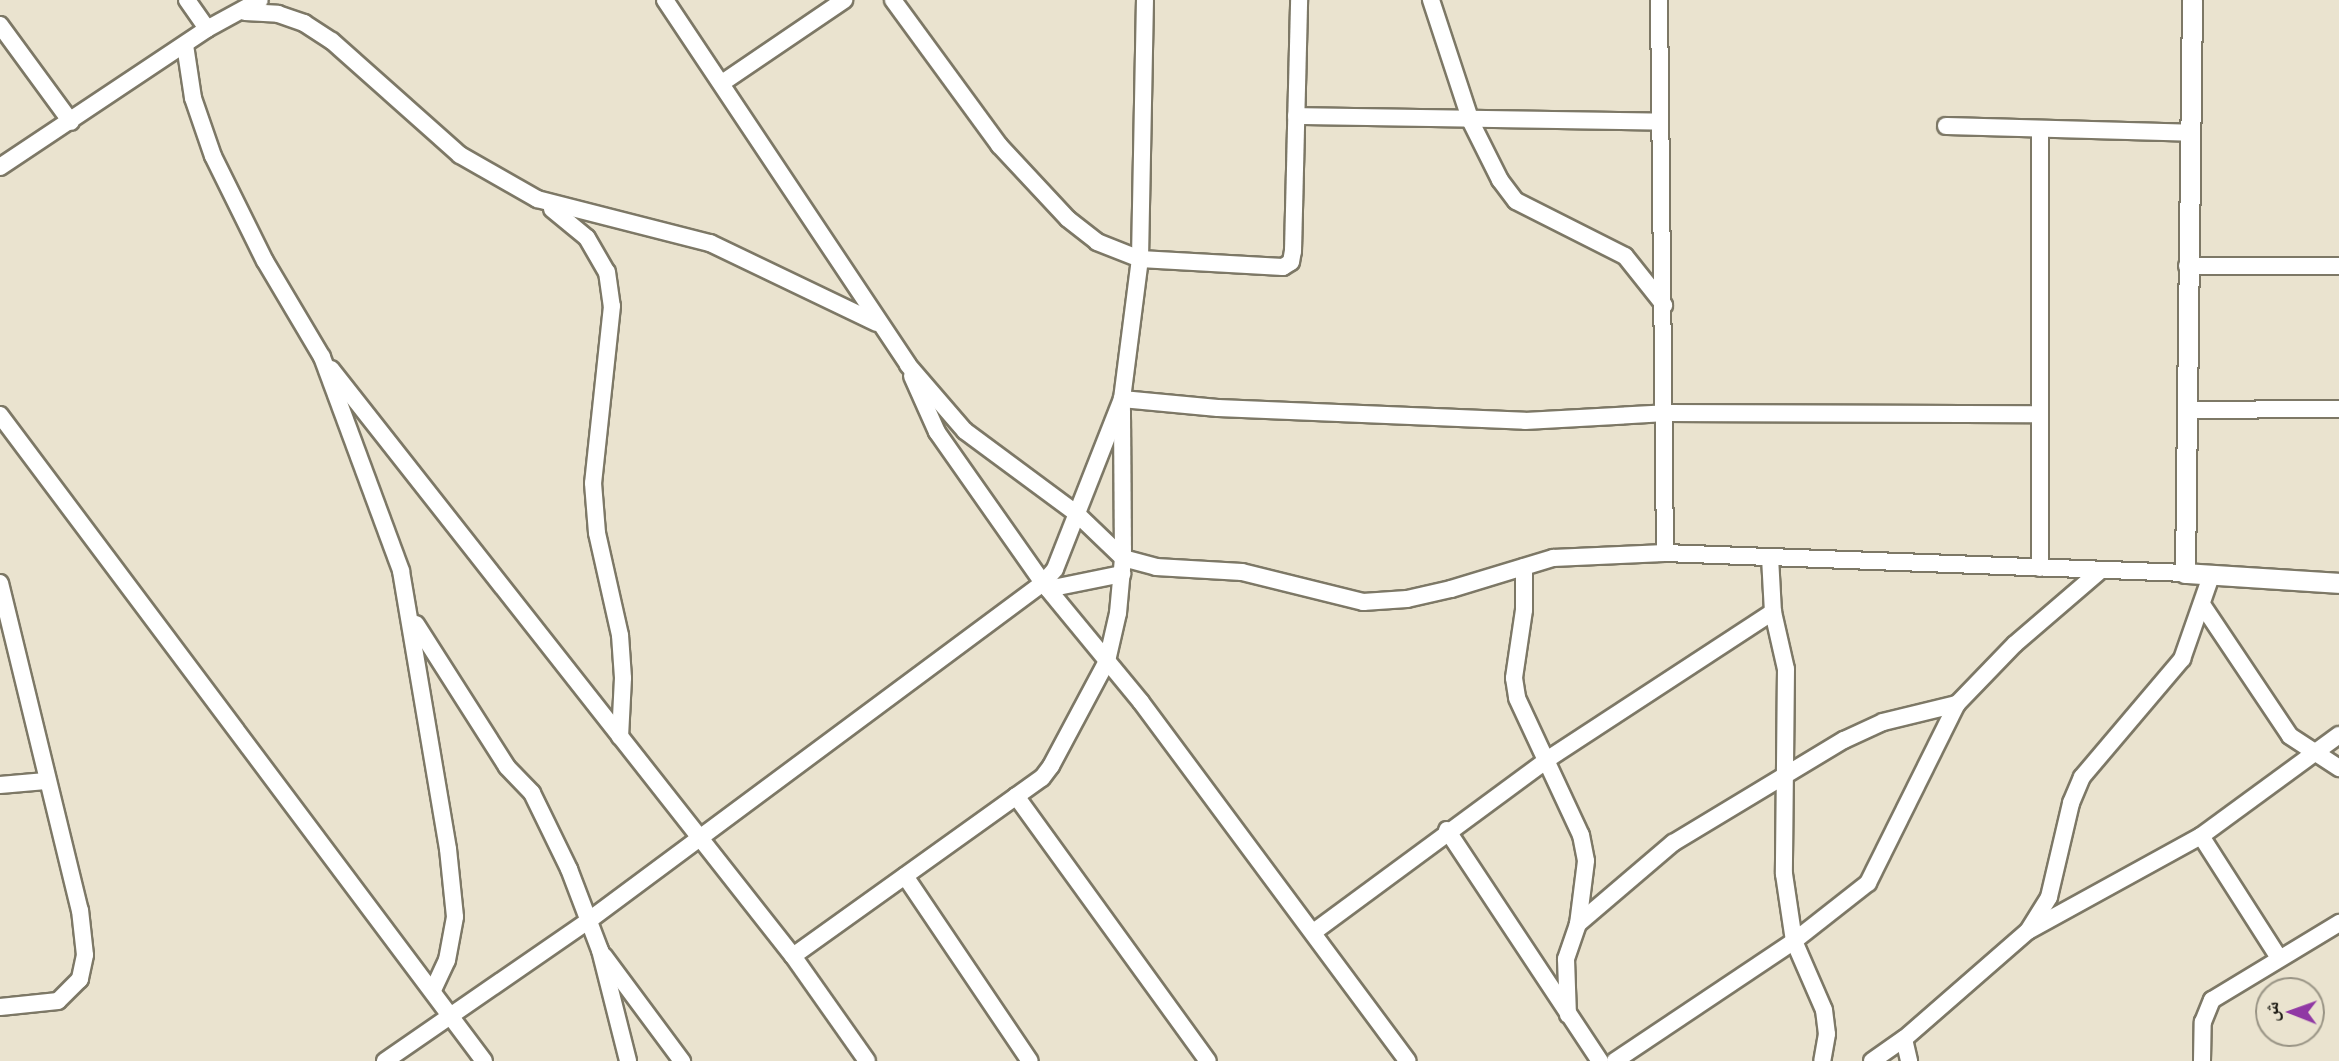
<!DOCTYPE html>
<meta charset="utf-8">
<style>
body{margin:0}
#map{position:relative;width:2339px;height:1061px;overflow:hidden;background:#eae3cf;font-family:"PT Sans","Noto Naskh Arabic",sans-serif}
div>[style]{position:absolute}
.roads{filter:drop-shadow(2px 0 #7d7866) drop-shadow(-2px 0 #7d7866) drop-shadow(0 2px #7d7866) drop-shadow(0 -2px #7d7866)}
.minor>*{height:16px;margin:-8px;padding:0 8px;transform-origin:8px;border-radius:8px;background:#fff}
.tertiary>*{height:19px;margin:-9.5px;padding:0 9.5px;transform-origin:9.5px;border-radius:9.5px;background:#fff}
span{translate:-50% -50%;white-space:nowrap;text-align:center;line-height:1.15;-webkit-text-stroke:6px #eae3cf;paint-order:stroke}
.north{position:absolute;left:2255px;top:977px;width:70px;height:70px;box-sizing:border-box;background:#eae3cf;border:2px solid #999485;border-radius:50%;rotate:271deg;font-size:19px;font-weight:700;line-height:28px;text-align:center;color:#1f1d16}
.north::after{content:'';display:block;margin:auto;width:24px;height:32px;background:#9038a4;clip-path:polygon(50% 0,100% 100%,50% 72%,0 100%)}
</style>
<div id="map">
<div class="roads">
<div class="minor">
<div style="left:187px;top:0;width:35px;rotate:55deg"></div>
<div style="left:665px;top:0;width:438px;rotate:56.3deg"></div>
<div style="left:908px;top:365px;width:87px;rotate:49.2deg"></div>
<div style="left:965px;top:431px;width:138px;rotate:36.5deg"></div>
<div style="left:1076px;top:513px;width:65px;rotate:43.8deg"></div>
<div style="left:1123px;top:558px;width:34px;rotate:15deg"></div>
<div style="left:1156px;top:567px;width:86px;rotate:3.3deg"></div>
<div style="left:1242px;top:572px;width:125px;rotate:13.9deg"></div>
<div style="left:1363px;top:602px;width:44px;rotate:-3.9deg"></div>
<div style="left:1407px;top:599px;width:45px;rotate:-12.8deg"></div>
<div style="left:1451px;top:589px;width:107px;rotate:-16.9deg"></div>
<div style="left:1553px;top:558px;width:112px;rotate:-2.6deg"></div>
<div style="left:1665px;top:553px;width:520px;rotate:2.2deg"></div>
<div style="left:893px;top:0;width:180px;rotate:53.8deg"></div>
<div style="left:999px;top:145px;width:101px;rotate:47deg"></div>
<div style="left:1068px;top:219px;width:37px;rotate:38deg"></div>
<div style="left:1097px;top:242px;width:46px;rotate:21.6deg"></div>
<div style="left:1140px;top:259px;width:143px;rotate:3.2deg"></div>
<div style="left:1283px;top:267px;width:9px;rotate:-32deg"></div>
<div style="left:1291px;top:262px;width:11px;rotate:-80deg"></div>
<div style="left:1293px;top:251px;width:251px;rotate:-88.6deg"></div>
<div style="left:1431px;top:0;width:128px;rotate:71.8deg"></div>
<div style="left:1471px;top:122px;width:65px;rotate:63.4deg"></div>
<div style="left:1500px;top:180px;width:26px;rotate:53deg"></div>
<div style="left:1516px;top:201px;width:122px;rotate:26.8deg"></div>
<div style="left:1625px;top:256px;width:63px;rotate:51.5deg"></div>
<div style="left:1659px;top:0;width:553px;rotate:89.38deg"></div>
<div style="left:245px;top:12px;width:33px;rotate:3deg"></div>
<div style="left:278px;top:14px;width:28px;rotate:19deg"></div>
<div style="left:304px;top:23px;width:33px;rotate:33deg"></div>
<div style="left:332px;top:41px;width:171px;rotate:41.7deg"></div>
<div style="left:460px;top:155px;width:89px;rotate:29.7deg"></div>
<div style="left:537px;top:199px;width:179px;rotate:14.3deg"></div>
<div style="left:710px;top:243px;width:185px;rotate:25.6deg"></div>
<div style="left:0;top:25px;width:120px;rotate:53.8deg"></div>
<div style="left:185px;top:45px;width:54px;rotate:81.4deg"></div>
<div style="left:193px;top:98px;width:61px;rotate:71deg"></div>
<div style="left:213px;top:156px;width:117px;rotate:63.7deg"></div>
<div style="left:265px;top:261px;width:112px;rotate:59.3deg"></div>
<div style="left:322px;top:357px;width:228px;rotate:69.7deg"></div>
<div style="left:401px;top:571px;width:282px;rotate:80.4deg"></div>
<div style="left:448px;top:849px;width:68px;rotate:84.1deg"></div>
<div style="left:455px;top:917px;width:44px;rotate:100.5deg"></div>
<div style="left:447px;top:960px;width:31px;rotate:115deg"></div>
<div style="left:722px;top:83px;width:148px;rotate:-34.2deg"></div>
<div style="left:1296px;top:116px;width:364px;rotate:0.9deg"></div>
<div style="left:1946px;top:126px;width:246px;rotate:1.6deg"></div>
<div style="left:0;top:167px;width:249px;rotate:-33.7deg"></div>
<div style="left:207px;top:29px;width:60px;rotate:-28.7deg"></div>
<div style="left:552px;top:209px;width:45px;rotate:39.6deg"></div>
<div style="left:587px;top:238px;width:39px;rotate:60deg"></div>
<div style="left:607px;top:272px;width:34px;rotate:82deg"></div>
<div style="left:612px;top:306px;width:178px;rotate:96.1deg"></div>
<div style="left:593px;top:483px;width:50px;rotate:85.4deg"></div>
<div style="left:597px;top:533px;width:105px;rotate:77.3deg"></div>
<div style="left:620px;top:635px;width:43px;rotate:86deg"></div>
<div style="left:623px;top:678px;width:59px;rotate:92.9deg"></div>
<div style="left:2187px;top:266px;width:152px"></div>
<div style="left:331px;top:369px;width:747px;rotate:51.8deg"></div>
<div style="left:793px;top:956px;width:128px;rotate:54.8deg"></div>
<div style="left:912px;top:376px;width:61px;rotate:65.9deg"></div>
<div style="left:937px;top:432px;width:184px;rotate:54.9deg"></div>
<div style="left:1043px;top:583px;width:154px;rotate:50.5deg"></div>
<div style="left:1141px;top:702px;width:447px;rotate:53.4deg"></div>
<div style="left:2186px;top:410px;width:153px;rotate:-0.4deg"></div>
<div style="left:0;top:415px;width:807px;rotate:53.16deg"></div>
<div style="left:1770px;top:557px;width:55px;rotate:86.9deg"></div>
<div style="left:1773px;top:612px;width:58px;rotate:77.2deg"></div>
<div style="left:1786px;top:669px;width:205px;rotate:90.6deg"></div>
<div style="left:1784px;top:874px;width:68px;rotate:81.5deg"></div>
<div style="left:1794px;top:941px;width:75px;rotate:66.5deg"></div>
<div style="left:1824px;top:1010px;width:24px;rotate:83deg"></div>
<div style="left:1827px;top:1034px;width:27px;rotate:100deg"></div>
<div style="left:1524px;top:567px;width:43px;rotate:90deg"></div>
<div style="left:1524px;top:610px;width:69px;rotate:98.4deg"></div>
<div style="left:1514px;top:678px;width:20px;rotate:81deg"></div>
<div style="left:1517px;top:698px;width:151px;rotate:65deg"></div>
<div style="left:1581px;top:835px;width:26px;rotate:79deg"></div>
<div style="left:1586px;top:861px;width:64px;rotate:97.2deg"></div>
<div style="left:1578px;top:924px;width:37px;rotate:109deg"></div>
<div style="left:1566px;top:959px;width:56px;rotate:88deg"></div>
<div style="left:2040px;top:568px;width:437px;rotate:-90deg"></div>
<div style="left:0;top:583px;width:337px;rotate:76.3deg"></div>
<div style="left:80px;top:910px;width:45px;rotate:83.7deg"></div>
<div style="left:85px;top:955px;width:25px;rotate:102deg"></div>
<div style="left:80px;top:979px;width:31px;rotate:135deg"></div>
<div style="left:58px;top:1001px;width:58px;rotate:174.1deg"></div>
<div style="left:1048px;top:589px;width:76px;rotate:-11.5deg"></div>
<div style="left:2203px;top:606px;width:156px;rotate:56.2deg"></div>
<div style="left:2290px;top:736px;width:59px;rotate:33.1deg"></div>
<div style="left:416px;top:624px;width:169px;rotate:57.5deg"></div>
<div style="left:507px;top:767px;width:36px;rotate:46deg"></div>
<div style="left:532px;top:793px;width:85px;rotate:64deg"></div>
<div style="left:569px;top:869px;width:87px;rotate:69.1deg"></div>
<div style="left:600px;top:950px;width:114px;rotate:75.8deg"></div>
<div style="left:0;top:785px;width:46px;rotate:-5deg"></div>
<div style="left:1016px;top:796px;width:327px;rotate:54.1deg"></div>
<div style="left:1447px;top:830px;width:277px;rotate:56.5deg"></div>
<div style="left:2201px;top:836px;width:145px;rotate:57.4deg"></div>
<div style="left:905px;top:876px;width:223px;rotate:56deg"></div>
<div style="left:1578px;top:924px;width:125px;rotate:-40.5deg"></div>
<div style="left:1673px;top:843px;width:200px;rotate:-31.1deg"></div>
<div style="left:1844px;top:740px;width:43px;rotate:-24.8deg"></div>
<div style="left:1883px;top:722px;width:76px;rotate:-13.7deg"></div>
<div style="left:2030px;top:930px;width:195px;rotate:-28.8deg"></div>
<div style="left:2201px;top:836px;width:171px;rotate:-36.2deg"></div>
<div style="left:1315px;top:931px;width:290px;rotate:-36.4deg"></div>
<div style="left:1548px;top:759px;width:269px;rotate:-33.2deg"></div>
<div style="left:604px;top:956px;width:131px;rotate:53.4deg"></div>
<div style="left:793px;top:956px;width:306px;rotate:-35.6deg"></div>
<div style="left:1042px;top:778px;width:15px;rotate:-53deg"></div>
<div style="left:1051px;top:766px;width:119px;rotate:-61.9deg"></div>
<div style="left:1107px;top:661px;width:49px;rotate:-77.1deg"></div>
<div style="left:1118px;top:613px;width:55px;rotate:-84.8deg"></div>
<div style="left:1123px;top:558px;width:159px;rotate:-90.4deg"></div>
<div style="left:1122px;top:399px;width:96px;rotate:5.4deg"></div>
<div style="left:1218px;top:408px;width:307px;rotate:2.4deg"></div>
<div style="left:1525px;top:421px;width:141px;rotate:-3.2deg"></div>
<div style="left:1666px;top:413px;width:371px;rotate:0.2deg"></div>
<div style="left:1904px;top:1039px;width:23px;rotate:77deg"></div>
<div style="left:385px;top:1061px;width:247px;rotate:-34.6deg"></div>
<div style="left:588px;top:921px;width:567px;rotate:-36.61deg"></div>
<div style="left:1043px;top:583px;width:18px;rotate:-49deg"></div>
<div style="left:1055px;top:569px;width:183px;rotate:-68.5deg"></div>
<div style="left:1122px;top:399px;width:141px;rotate:-82.7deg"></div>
<div style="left:1140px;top:259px;width:259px;rotate:-88.9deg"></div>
<div style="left:1615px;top:1061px;width:216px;rotate:-33.8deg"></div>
<div style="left:1794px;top:941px;width:94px;rotate:-38.1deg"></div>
<div style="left:1868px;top:883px;width:200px;rotate:-63.6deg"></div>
<div style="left:1957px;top:704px;width:83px;rotate:-46deg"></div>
<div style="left:2015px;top:644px;width:112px;rotate:-40.7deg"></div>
<div style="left:1872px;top:1061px;width:39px;rotate:-35deg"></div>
<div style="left:1904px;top:1039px;width:164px;rotate:-41.1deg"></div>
<div style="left:2028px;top:931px;width:40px;rotate:-58deg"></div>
<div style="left:2049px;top:897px;width:97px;rotate:-76.8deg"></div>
<div style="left:2071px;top:803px;width:28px;rotate:-67deg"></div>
<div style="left:2082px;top:777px;width:155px;rotate:-49.7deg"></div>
<div style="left:2182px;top:659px;width:88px;rotate:-70.7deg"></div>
<div style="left:2202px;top:1061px;width:39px;rotate:-89deg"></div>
<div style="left:2203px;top:1022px;width:24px;rotate:-68deg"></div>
<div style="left:2212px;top:1000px;width:149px;rotate:-31.2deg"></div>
</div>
<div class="tertiary">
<div style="left:2192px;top:0;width:573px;rotate:90.7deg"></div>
<div style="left:2185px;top:573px;width:154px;rotate:3.7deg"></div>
</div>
</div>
<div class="north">ش</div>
</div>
